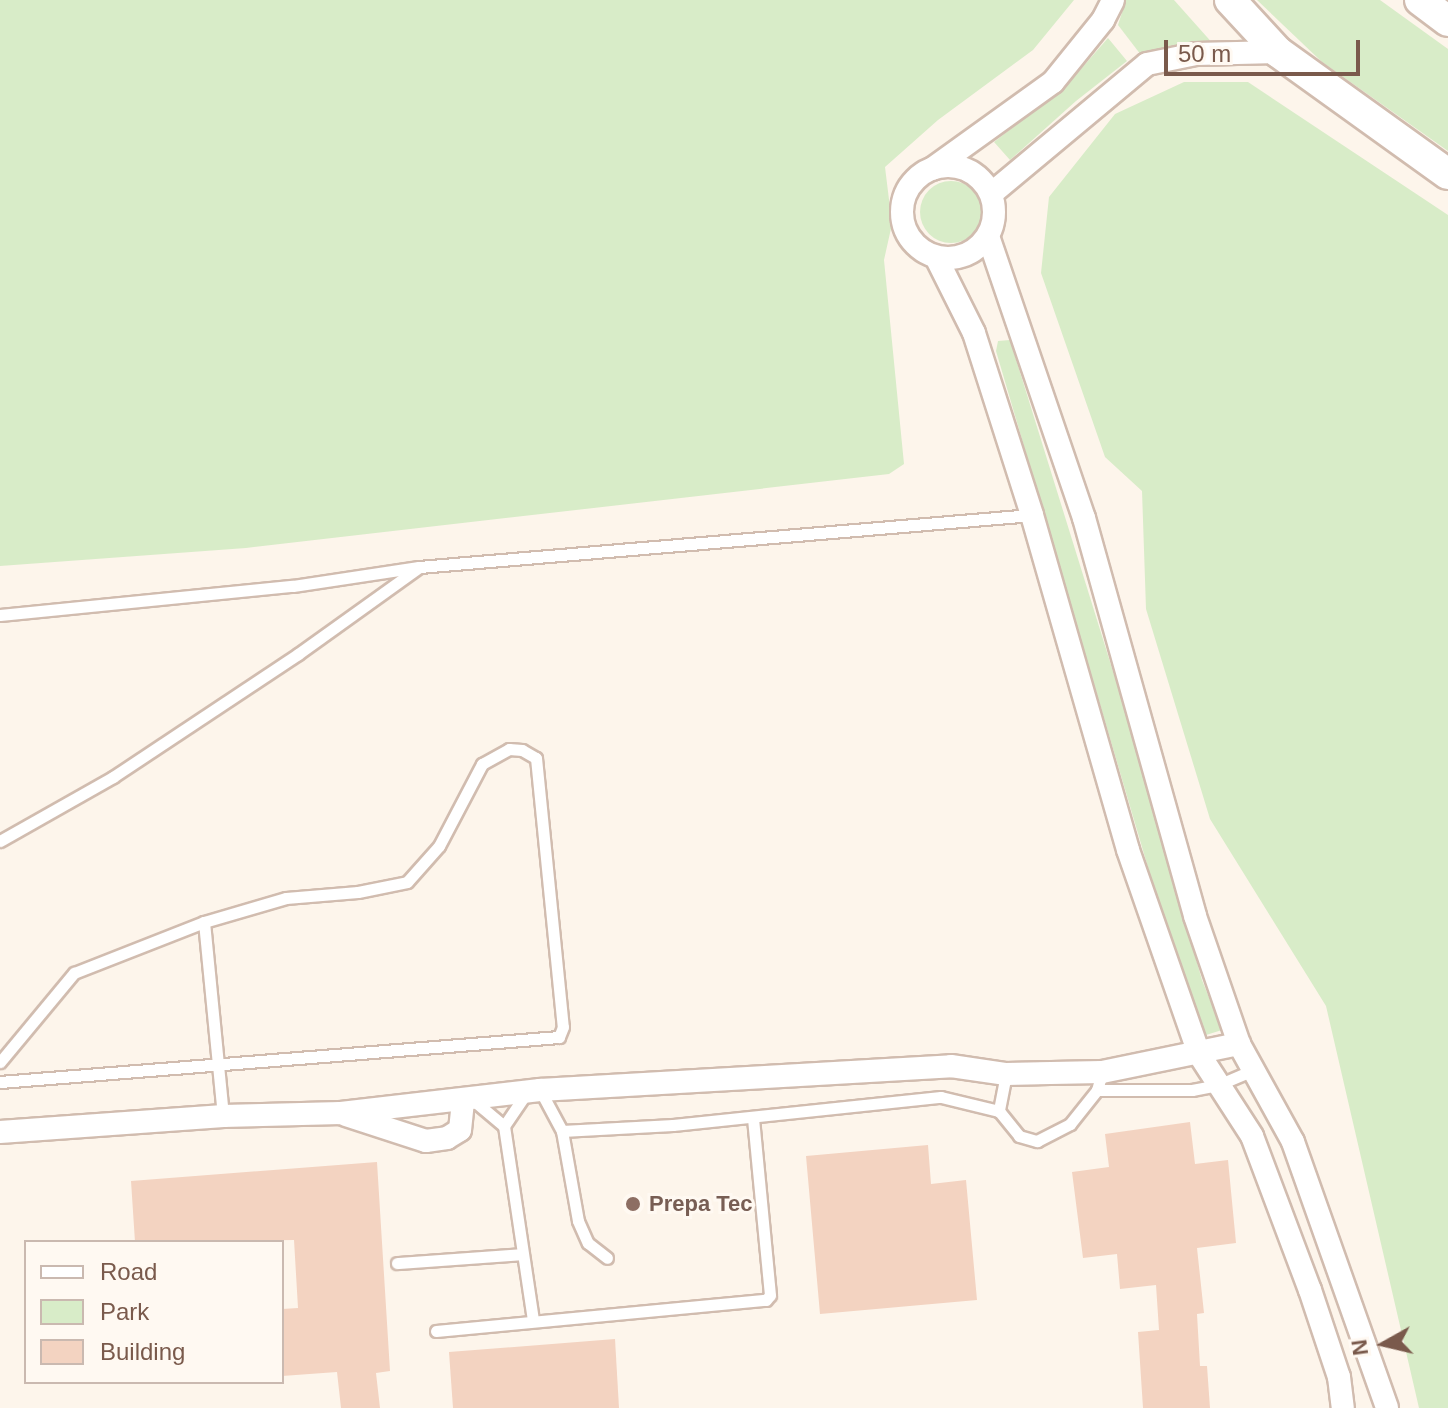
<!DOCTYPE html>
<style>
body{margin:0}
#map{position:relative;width:1448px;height:1408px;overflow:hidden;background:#fdf5eb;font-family:Helvetica,sans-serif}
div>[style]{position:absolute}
.green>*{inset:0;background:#d8ecc8}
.round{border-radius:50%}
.building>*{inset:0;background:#f3d3c1}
.roads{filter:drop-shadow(2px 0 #d1bcaf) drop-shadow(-2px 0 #d1bcaf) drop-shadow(0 2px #d1bcaf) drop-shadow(0 -2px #d1bcaf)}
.lane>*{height:11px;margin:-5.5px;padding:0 5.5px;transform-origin:5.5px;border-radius:5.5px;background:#fff}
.street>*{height:22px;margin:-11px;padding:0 11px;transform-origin:11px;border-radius:11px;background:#fff}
.street>.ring{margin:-11px;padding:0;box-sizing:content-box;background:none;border:22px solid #fff;border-radius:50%}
.secondary>*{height:30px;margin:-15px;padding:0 15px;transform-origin:15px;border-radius:15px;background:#fff}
.dots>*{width:22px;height:22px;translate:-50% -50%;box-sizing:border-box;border:4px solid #fff9f2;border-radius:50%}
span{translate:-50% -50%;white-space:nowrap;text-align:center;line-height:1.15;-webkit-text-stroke:6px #fff9f2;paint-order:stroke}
.education-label{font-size:22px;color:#785e54;font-weight:700}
.left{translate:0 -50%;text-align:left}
.legend{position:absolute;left:24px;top:1240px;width:260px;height:144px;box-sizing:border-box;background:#fff9f2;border:2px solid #cab9b0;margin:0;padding:10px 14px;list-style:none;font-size:24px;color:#7a5a4c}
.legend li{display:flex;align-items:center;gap:16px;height:40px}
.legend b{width:40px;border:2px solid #cab9b0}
.north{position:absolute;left:1344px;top:1304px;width:80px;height:80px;-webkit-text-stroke:6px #fff9f2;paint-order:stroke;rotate:262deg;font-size:22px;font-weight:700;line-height:32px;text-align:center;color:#7a5a4c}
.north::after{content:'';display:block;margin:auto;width:28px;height:36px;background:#7a5a4c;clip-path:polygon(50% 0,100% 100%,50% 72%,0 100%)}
.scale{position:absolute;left:1164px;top:40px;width:196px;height:36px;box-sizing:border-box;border:4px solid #7a5a4c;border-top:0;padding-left:10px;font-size:24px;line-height:28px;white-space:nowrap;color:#7a5a4c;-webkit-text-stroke:6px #fff9f2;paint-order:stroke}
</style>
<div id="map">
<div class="green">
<div style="clip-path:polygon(0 0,1074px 0,1033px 50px,938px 120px,885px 167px,892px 224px,884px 260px,904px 464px,889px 474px,246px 548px,0 566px)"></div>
<div style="clip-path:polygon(1126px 0,1174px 0,1215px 46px,1141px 55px,1118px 25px)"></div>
<div style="clip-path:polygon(1257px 0,1380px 0,1448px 49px,1448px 151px,1322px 62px)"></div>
<div style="clip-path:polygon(1108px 38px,1127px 61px,1076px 101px,1010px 160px,994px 142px,1066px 86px)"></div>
<div style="clip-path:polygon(1184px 82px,1248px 82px,1448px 215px,1448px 1408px,1419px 1408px,1326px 1006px,1210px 819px,1146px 609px,1142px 491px,1105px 457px,1041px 273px,1049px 197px,1115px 114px)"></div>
<div class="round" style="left:920px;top:181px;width:62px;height:62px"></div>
<div style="clip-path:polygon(1010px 340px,1116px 681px,1202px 980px,1222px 1030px,1206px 1035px,1182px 978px,1152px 881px,996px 351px,998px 341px)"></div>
</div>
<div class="building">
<div style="clip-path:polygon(1190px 1122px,1195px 1164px,1228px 1160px,1236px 1243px,1197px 1248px,1204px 1313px,1197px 1314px,1200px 1366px,1207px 1366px,1210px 1408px,1143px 1408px,1138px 1332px,1159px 1330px,1156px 1285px,1120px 1289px,1117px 1254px,1083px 1258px,1072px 1172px,1109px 1167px,1105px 1134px)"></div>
<div style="clip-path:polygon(928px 1145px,931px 1184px,966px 1180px,977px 1300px,820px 1314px,806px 1156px)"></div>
<div style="clip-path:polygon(377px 1162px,390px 1371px,376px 1373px,380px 1408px,341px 1408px,337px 1372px,282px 1376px,282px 1309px,298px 1308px,294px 1240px,135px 1242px,131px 1181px)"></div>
<div style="clip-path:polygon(615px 1339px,619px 1408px,453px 1408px,449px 1352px)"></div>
</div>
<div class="roads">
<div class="lane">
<div style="left:0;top:615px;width:294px;rotate:-5.7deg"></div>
<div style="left:293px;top:586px;width:127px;rotate:-8.6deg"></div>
<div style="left:419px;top:567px;width:615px;rotate:-4.85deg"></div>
<div style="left:0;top:841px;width:130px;rotate:-29.5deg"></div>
<div style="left:113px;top:777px;width:222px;rotate:-33.6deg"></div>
<div style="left:298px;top:654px;width:148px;rotate:-35.6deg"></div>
<div style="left:204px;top:922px;width:195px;rotate:84.4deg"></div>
<div style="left:0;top:1062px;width:116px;rotate:-50.3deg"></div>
<div style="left:74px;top:973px;width:140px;rotate:-21.4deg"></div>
<div style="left:204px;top:922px;width:85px;rotate:-16.3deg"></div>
<div style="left:286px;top:898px;width:72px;rotate:-4.8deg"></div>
<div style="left:358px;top:892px;width:50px;rotate:-11.5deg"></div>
<div style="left:407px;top:882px;width:48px;rotate:-48.4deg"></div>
<div style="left:439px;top:846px;width:93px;rotate:-62.3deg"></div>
<div style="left:482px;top:764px;width:31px;rotate:-29deg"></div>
<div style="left:509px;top:749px;width:13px;rotate:4deg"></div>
<div style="left:522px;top:750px;width:16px;rotate:30deg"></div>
<div style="left:536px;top:758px;width:270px;rotate:84.3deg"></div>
<div style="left:563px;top:1027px;width:11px;rotate:112deg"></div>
<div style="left:559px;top:1037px;width:561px;rotate:175.4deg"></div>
<div style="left:1006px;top:1074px;width:38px;rotate:101deg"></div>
<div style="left:999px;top:1111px;width:32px;rotate:51deg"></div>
<div style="left:1019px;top:1136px;width:19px;rotate:16deg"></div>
<div style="left:1037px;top:1141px;width:37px;rotate:-27deg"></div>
<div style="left:1070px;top:1124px;width:43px;rotate:-51.5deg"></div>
<div style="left:1097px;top:1090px;width:19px;rotate:-74deg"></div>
<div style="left:540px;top:1090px;width:47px;rotate:61.8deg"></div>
<div style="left:562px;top:1131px;width:91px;rotate:79.9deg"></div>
<div style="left:578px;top:1221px;width:24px;rotate:66deg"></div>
<div style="left:588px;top:1243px;width:24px;rotate:38deg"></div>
<div style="left:1097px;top:1090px;width:95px"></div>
<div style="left:1192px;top:1090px;width:26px;rotate:-11deg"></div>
<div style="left:1218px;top:1085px;width:38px;rotate:-23deg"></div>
<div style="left:473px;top:1100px;width:40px;rotate:40deg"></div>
<div style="left:504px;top:1126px;width:196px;rotate:81.5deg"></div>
<div style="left:504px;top:1126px;width:41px;rotate:-55.9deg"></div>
<div style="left:562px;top:1131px;width:111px;rotate:-3.1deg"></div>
<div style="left:673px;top:1125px;width:269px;rotate:-6deg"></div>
<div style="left:941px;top:1097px;width:60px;rotate:13.6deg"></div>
<div style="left:397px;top:1263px;width:125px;rotate:-4.1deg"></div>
<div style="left:436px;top:1331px;width:331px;rotate:-5.4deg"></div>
<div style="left:766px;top:1300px;width:6px;rotate:-51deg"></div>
<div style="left:770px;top:1295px;width:178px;rotate:-95.5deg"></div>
</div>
<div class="street">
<div class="ring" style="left:902px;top:166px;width:70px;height:70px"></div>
<div style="left:932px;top:169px;width:149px;rotate:-35.7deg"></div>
<div style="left:1053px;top:82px;width:80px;rotate:-51.1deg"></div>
<div style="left:1103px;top:20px;width:22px;rotate:-63deg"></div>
<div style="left:991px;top:194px;width:203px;rotate:-39.8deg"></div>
<div style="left:1147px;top:64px;width:50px;rotate:-11.5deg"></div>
<div style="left:1196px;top:54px;width:82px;rotate:-1.4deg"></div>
<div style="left:989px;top:239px;width:295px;rotate:71.2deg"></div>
<div style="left:1084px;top:518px;width:413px;rotate:74.4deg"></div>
<div style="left:1195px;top:916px;width:135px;rotate:71deg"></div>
<div style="left:1239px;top:1044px;width:112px;rotate:61.1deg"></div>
<div style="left:1293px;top:1142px;width:282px;rotate:70.5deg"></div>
<div style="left:936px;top:257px;width:85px;rotate:63.4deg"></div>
<div style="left:974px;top:333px;width:191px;rotate:72.3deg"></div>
<div style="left:1032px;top:515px;width:348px;rotate:74deg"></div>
<div style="left:1128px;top:850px;width:216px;rotate:70.8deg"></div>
<div style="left:1199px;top:1054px;width:98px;rotate:57.1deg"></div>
<div style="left:1252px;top:1136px;width:165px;rotate:69.4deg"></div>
<div style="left:1310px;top:1290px;width:92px;rotate:71.6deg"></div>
<div style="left:1339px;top:1377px;width:31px;rotate:83deg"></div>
<div style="left:346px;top:1115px;width:84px;rotate:18deg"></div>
<div style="left:426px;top:1141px;width:21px;rotate:-8deg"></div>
<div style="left:447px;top:1138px;width:15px;rotate:-32deg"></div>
<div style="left:460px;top:1130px;width:29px;rotate:-84deg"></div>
<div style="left:0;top:1132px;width:224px;rotate:-4.1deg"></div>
<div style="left:223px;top:1116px;width:118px;rotate:-1.5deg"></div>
<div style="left:341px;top:1113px;width:200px;rotate:-6.6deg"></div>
<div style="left:540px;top:1090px;width:412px;rotate:-3.3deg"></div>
<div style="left:951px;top:1066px;width:56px;rotate:8.3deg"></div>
<div style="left:1006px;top:1074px;width:96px;rotate:-1.2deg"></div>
<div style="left:1102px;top:1072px;width:140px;rotate:-11.6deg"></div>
</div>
<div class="secondary">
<div style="left:1230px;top:0;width:71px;rotate:47.3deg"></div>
<div style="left:1278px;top:52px;width:209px;rotate:35.7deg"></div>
<div style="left:1420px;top:0;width:35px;rotate:37deg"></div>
</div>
</div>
<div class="dots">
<div style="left:633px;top:1204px;background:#8d6e63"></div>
</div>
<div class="education-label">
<span class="left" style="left:649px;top:1204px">Prepa Tec</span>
</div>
<ul class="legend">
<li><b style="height:10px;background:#fff"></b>Road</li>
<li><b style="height:22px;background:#d8ecc8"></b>Park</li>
<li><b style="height:22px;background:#f3d3c1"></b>Building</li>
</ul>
<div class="north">N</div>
<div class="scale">50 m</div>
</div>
